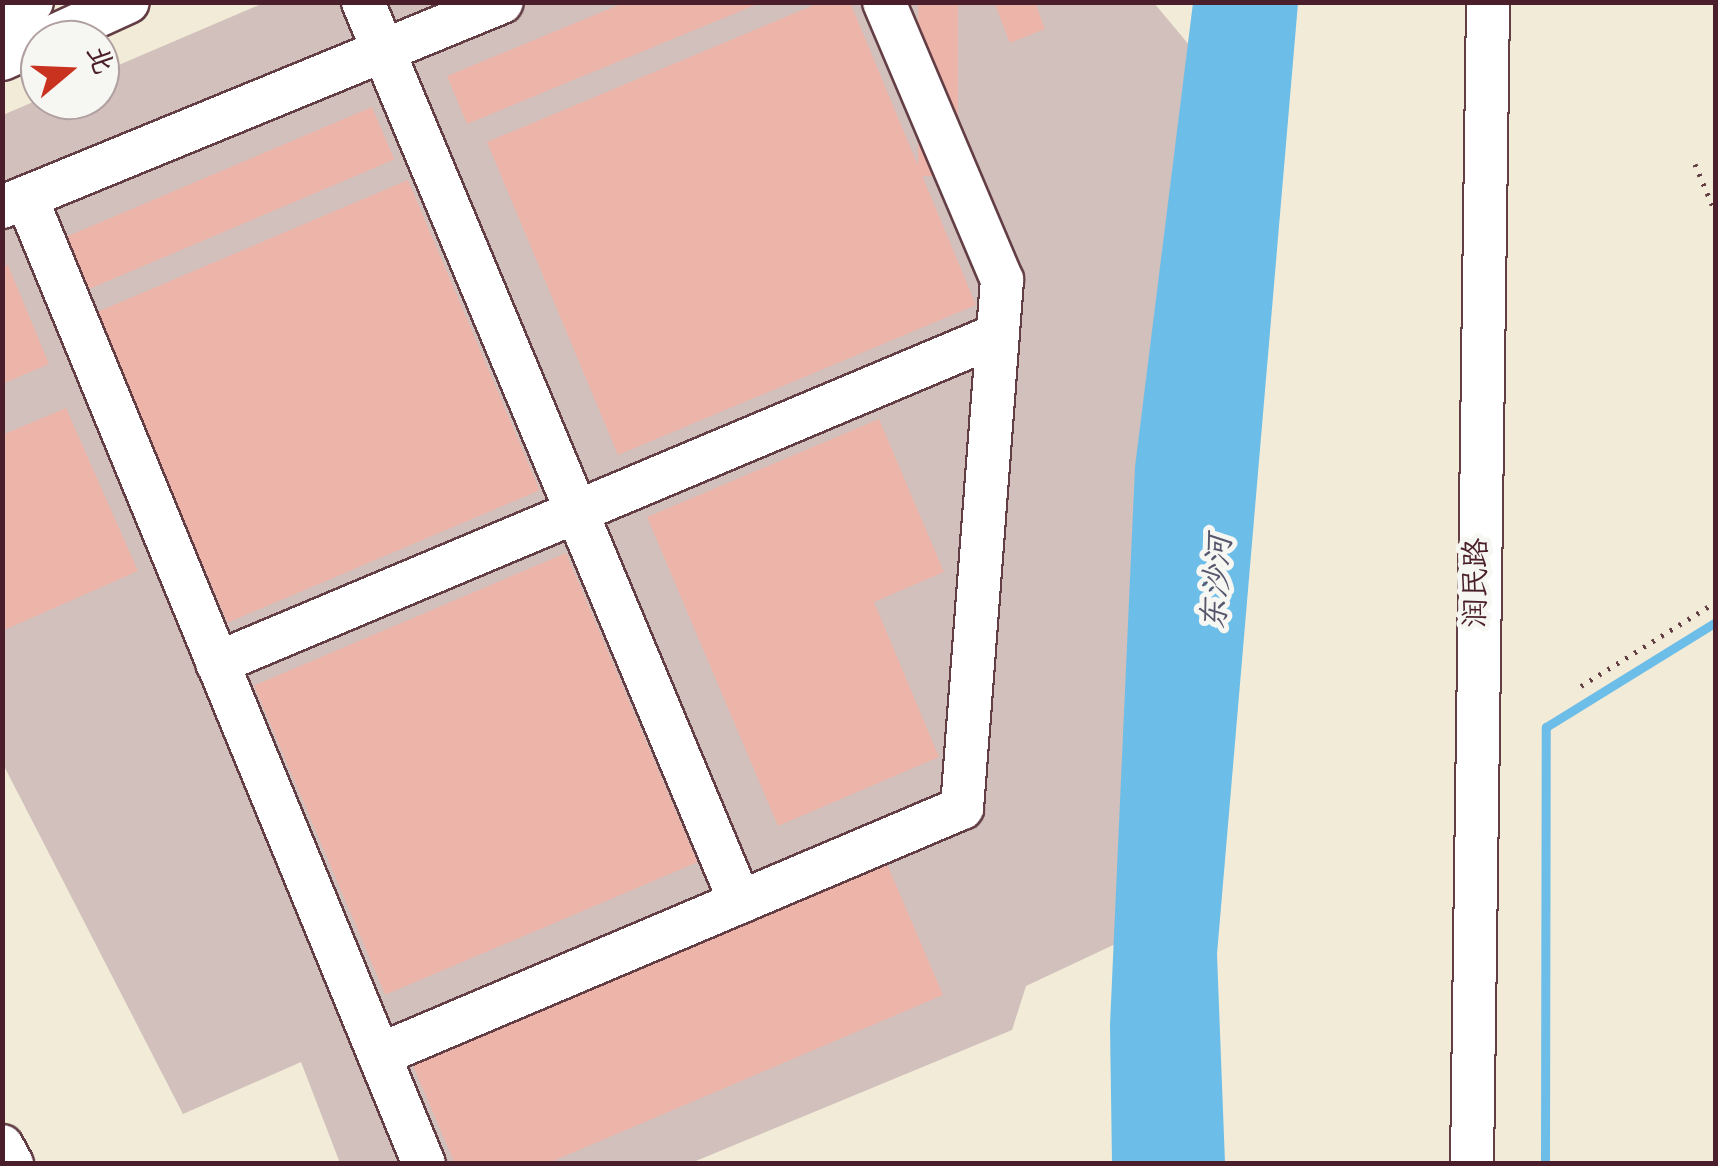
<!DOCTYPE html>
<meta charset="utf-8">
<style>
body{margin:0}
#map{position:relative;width:1718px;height:1166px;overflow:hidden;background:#f1ebd8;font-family:"Gochi Hand","LXGW WenKai TC",sans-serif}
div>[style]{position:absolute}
.industrial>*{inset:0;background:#d1c0bc}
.water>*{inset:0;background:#6cbde7}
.stream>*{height:9px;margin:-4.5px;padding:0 4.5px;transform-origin:4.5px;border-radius:4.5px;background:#6cbde7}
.building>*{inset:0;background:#edb4aa;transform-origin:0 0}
.path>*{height:5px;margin-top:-2.5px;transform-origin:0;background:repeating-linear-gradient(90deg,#633e45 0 2.5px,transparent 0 10.5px)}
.roads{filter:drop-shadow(2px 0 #633e45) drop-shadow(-2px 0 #633e45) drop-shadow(0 2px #633e45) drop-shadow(0 -2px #633e45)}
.minor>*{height:42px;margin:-21px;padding:0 21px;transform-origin:21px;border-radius:21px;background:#fff}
span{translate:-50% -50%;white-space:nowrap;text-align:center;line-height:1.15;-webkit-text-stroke:10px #f6f6f2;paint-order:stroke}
.street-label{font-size:30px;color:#4a1f2b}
.water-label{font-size:32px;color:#56566d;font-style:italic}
.frame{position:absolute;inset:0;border:5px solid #4a1f2b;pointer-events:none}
.north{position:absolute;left:20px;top:20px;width:100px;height:100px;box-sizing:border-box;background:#f6f6f2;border:2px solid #b1a0a2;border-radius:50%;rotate:71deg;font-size:28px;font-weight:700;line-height:40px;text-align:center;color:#4a1f2b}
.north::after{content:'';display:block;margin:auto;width:35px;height:45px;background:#c8321e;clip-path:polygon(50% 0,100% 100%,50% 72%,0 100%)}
</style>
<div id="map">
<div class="industrial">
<div style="clip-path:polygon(266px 2px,1154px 3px,1205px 64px,1126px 939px,1026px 986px,1012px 1030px,691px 1163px,340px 1163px,301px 1062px,183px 1114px,3px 764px,3px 115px,40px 99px,100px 100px,100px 73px)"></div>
</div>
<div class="water">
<div style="clip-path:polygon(1193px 3px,1298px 3px,1217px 954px,1225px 1163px,1112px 1163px,1110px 1025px,1135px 467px)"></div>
</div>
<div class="stream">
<div style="left:1545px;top:1164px;width:437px;rotate:-89.9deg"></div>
<div style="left:1546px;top:727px;width:200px;rotate:-31.7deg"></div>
</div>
<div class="building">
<div style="clip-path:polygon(626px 2px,760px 3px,467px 124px,447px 76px)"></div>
<div style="clip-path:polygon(821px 2px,850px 2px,976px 305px,618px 455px,487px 142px)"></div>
<div style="left:918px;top:2px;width:40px;height:174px"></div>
<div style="clip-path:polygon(994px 2px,1035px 2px,1045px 29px,1010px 43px)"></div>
<div style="left:372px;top:107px;width:57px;height:336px;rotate:67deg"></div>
<div style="left:408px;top:180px;width:337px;height:339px;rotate:67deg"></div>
<div style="clip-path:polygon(8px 265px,49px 364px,2px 384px,2px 267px)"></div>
<div style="clip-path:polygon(66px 408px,138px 571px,2px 631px,2px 435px)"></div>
<div style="clip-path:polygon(879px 419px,944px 572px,874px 602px,939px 757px,778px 826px,647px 517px)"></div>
<div style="left:566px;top:553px;width:336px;height:339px;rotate:67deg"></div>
<div style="clip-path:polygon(887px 864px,943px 995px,546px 1164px,455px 1164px,413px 1066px)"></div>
</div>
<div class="path">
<div style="left:1695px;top:164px;width:54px;rotate:67.2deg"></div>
<div style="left:1581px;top:686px;width:159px;rotate:-31.9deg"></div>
</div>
<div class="roads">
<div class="minor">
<div style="left:363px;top:2px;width:976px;rotate:67.27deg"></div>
<div style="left:2px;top:16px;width:33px;rotate:-25deg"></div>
<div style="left:45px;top:40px;width:91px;rotate:-24.6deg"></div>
<div style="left:2px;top:59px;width:42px;rotate:-24.1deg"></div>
<div style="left:26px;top:197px;width:1046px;rotate:67.63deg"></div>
<div style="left:2px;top:207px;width:540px;rotate:-22.29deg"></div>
<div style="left:217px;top:663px;width:846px;rotate:-22.81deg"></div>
<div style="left:379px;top:1055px;width:633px;rotate:-22.96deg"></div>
<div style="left:962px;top:808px;width:530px;rotate:-85.67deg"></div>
<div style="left:1002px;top:280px;width:302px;rotate:-113deg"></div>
<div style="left:2px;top:1146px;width:21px;rotate:61deg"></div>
<div style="left:1472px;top:1164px;width:1162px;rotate:-89.21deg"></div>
</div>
</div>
<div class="street-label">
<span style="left:1480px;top:583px;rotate:-89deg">润民路</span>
</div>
<div class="water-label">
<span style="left:1221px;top:583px;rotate:-86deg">东沙河</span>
</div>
<div class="frame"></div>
<div class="north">北</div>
</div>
